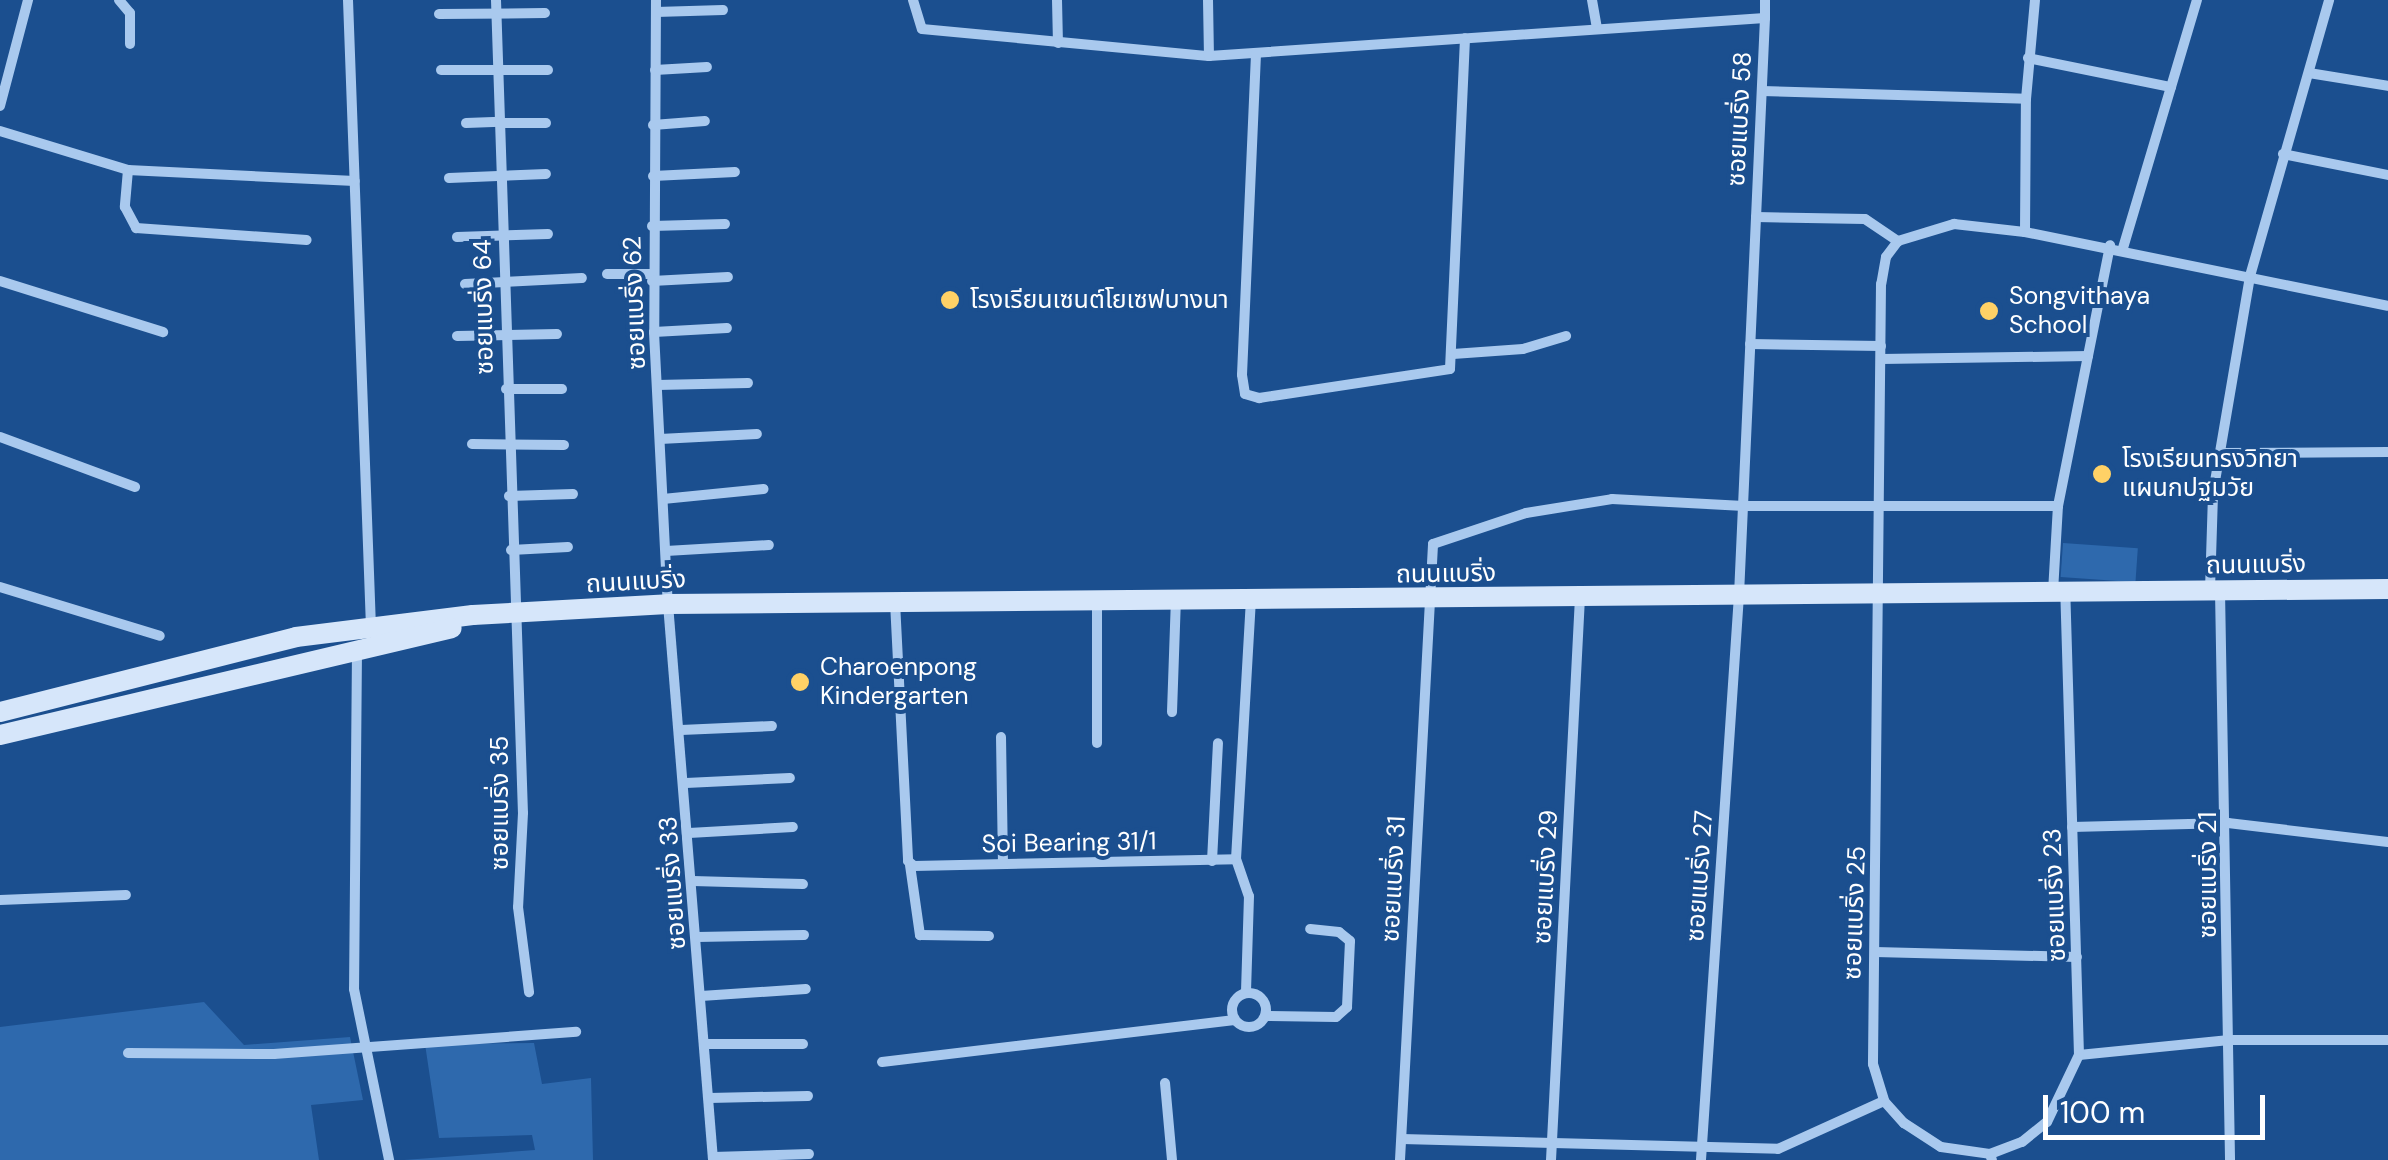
<!DOCTYPE html>
<meta charset="utf-8">
<style>
body{margin:0}
#map{position:relative;width:2388px;height:1160px;overflow:hidden;background:#1b4f8f;font-family:"DM Sans","Noto Sans Thai",sans-serif}
div>[style]{position:absolute}
.green>*{inset:0;background:#2e69ad;transform-origin:0 0}
.minor>*{height:10px;margin:-5px;padding:0 5px;transform-origin:5px;border-radius:5px;background:#a9c9ee}
.minor>.ring{margin:-5px;padding:0;box-sizing:content-box;background:none;border:10px solid #a9c9ee;border-radius:50%}
.secondary>*{height:20px;margin:-10px;padding:0 10px;transform-origin:10px;border-radius:10px;background:#d6e6fa}
.dots>*{width:28px;height:28px;translate:-50% -50%;box-sizing:border-box;border:5px solid #1b4f8f;border-radius:50%}
span{translate:-50% -50%;white-space:nowrap;text-align:center;line-height:1.15;-webkit-text-stroke:8px #1b4f8f;paint-order:stroke}
.street-label{font-size:25px;color:#fff}
.poi-label{font-size:25px;color:#fff}
.left{translate:0 -50%;text-align:left}
.scale{position:absolute;left:2043px;top:1095px;width:222px;height:45px;box-sizing:border-box;border:5px solid #fff;border-top:0;padding-left:12px;font-size:30px;line-height:35px;white-space:nowrap;color:#fff;-webkit-text-stroke:8px #1b4f8f;paint-order:stroke}
</style>
<div id="map">
<div class="green">
<div style="left:2063px;top:543px;width:75px;height:34px;rotate:4deg"></div>
<div style="clip-path:polygon(204px 1002px,244px 1045px,350px 1037px,363px 1100px,311px 1105px,319px 1160px,0 1160px,0 1027px)"></div>
<div style="clip-path:polygon(534px 1043px,542px 1084px,591px 1078px,593px 1160px,404px 1160px,535px 1150px,532px 1135px,439px 1138px,425px 1044px)"></div>
</div>
<div class="minor">
<div style="left:119px;top:0;width:17px;rotate:50deg"></div>
<div style="left:130px;top:13px;width:31px;rotate:90deg"></div>
<div style="left:348px;top:0;width:626px;rotate:87.9deg"></div>
<div style="left:496px;top:0;width:813px;rotate:88.1deg"></div>
<div style="left:523px;top:813px;width:94px;rotate:93deg"></div>
<div style="left:518px;top:907px;width:86px;rotate:82.6deg"></div>
<div style="left:656px;top:0;width:332px;rotate:90.3deg"></div>
<div style="left:654px;top:332px;width:272px;rotate:87.1deg"></div>
<div style="left:668px;top:604px;width:558px;rotate:85.37deg"></div>
<div style="left:913px;top:0;width:30px;rotate:73deg"></div>
<div style="left:922px;top:29px;width:288px;rotate:5.4deg"></div>
<div style="left:1057px;top:0;width:43px;rotate:88.7deg"></div>
<div style="left:1208px;top:0;width:56px;rotate:89deg"></div>
<div style="left:1209px;top:56px;width:557px;rotate:-3.91deg"></div>
<div style="left:1765px;top:18px;width:578px;rotate:92.58deg"></div>
<div style="left:1739px;top:595px;width:566px;rotate:93.85deg"></div>
<div style="left:1592px;top:0;width:27px;rotate:80deg"></div>
<div style="left:656px;top:12px;width:67px;rotate:-1.7deg"></div>
<div style="left:439px;top:14px;width:106px;rotate:-0.5deg"></div>
<div style="left:1765px;top:18px;width:18px;rotate:-90deg"></div>
<div style="left:1256px;top:54px;width:321px;rotate:92.5deg"></div>
<div style="left:1242px;top:375px;width:19px;rotate:81deg"></div>
<div style="left:1245px;top:394px;width:15px;rotate:16deg"></div>
<div style="left:1259px;top:398px;width:193px;rotate:-8.6deg"></div>
<div style="left:1450px;top:369px;width:331px;rotate:-87.4deg"></div>
<div style="left:2028px;top:58px;width:146px;rotate:11.5deg"></div>
<div style="left:441px;top:70px;width:107px"></div>
<div style="left:655px;top:70px;width:52px;rotate:-3.3deg"></div>
<div style="left:2309px;top:73px;width:80px;rotate:9.3deg"></div>
<div style="left:1762px;top:91px;width:264px;rotate:1.7deg"></div>
<div style="left:0;top:106px;width:110px;rotate:-75.2deg"></div>
<div style="left:466px;top:123px;width:34px;rotate:-2deg"></div>
<div style="left:500px;top:123px;width:46px"></div>
<div style="left:653px;top:125px;width:52px;rotate:-4.4deg"></div>
<div style="left:0;top:131px;width:134px;rotate:16.9deg"></div>
<div style="left:128px;top:170px;width:227px;rotate:2.8deg"></div>
<div style="left:2283px;top:154px;width:107px;rotate:11.3deg"></div>
<div style="left:128px;top:170px;width:37px;rotate:95deg"></div>
<div style="left:125px;top:207px;width:24px;rotate:62deg"></div>
<div style="left:136px;top:228px;width:171px;rotate:4deg"></div>
<div style="left:653px;top:176px;width:82px;rotate:-2.8deg"></div>
<div style="left:449px;top:178px;width:97px;rotate:-2.4deg"></div>
<div style="left:1756px;top:217px;width:109px;rotate:1.1deg"></div>
<div style="left:1865px;top:219px;width:40px;rotate:34deg"></div>
<div style="left:1898px;top:241px;width:59px;rotate:-16.9deg"></div>
<div style="left:1954px;top:224px;width:71px;rotate:6.4deg"></div>
<div style="left:2025px;top:232px;width:370px;rotate:11.5deg"></div>
<div style="left:652px;top:226px;width:73px;rotate:-1.6deg"></div>
<div style="left:2025px;top:232px;width:133px;rotate:-89.6deg"></div>
<div style="left:2026px;top:99px;width:99px;rotate:-84.8deg"></div>
<div style="left:457px;top:237px;width:91px;rotate:-1.9deg"></div>
<div style="left:1898px;top:241px;width:20px;rotate:127deg"></div>
<div style="left:1886px;top:257px;width:27px;rotate:100deg"></div>
<div style="left:1881px;top:284px;width:780px;rotate:90.59deg"></div>
<div style="left:1873px;top:1064px;width:39px;rotate:73deg"></div>
<div style="left:1884px;top:1101px;width:30px;rotate:48deg"></div>
<div style="left:1904px;top:1123px;width:44px;rotate:33deg"></div>
<div style="left:1941px;top:1147px;width:49px;rotate:8.1deg"></div>
<div style="left:1990px;top:1154px;width:6px;rotate:72deg"></div>
<div style="left:2123px;top:248px;width:259px;rotate:-73.4deg"></div>
<div style="left:607px;top:274px;width:45px"></div>
<div style="left:0;top:281px;width:171px;rotate:17.4deg"></div>
<div style="left:652px;top:281px;width:76px;rotate:-3deg"></div>
<div style="left:465px;top:284px;width:117px;rotate:-2.9deg"></div>
<div style="left:654px;top:332px;width:73px;rotate:-3.1deg"></div>
<div style="left:457px;top:336px;width:100px;rotate:-1.1deg"></div>
<div style="left:1750px;top:344px;width:131px;rotate:0.9deg"></div>
<div style="left:1453px;top:354px;width:70px;rotate:-4.1deg"></div>
<div style="left:1523px;top:349px;width:45px;rotate:-16.8deg"></div>
<div style="left:1881px;top:359px;width:207px;rotate:-0.8deg"></div>
<div style="left:657px;top:385px;width:91px;rotate:-1.3deg"></div>
<div style="left:506px;top:389px;width:56px"></div>
<div style="left:0;top:437px;width:144px;rotate:20.3deg"></div>
<div style="left:660px;top:439px;width:97px;rotate:-3deg"></div>
<div style="left:472px;top:444px;width:92px;rotate:0.6deg"></div>
<div style="left:2219px;top:453px;width:169px;rotate:-0.3deg"></div>
<div style="left:509px;top:496px;width:64px;rotate:-1.8deg"></div>
<div style="left:663px;top:499px;width:101px;rotate:-5.7deg"></div>
<div style="left:511px;top:550px;width:57px;rotate:-3deg"></div>
<div style="left:666px;top:551px;width:103px;rotate:-3.3deg"></div>
<div style="left:0;top:587px;width:167px;rotate:17deg"></div>
<div style="left:2210px;top:590px;width:97px;rotate:-88.2deg"></div>
<div style="left:2213px;top:493px;width:220px;rotate:-80.3deg"></div>
<div style="left:2250px;top:276px;width:287px;rotate:-74deg"></div>
<div style="left:2220px;top:591px;width:569px;rotate:88.99deg"></div>
<div style="left:2053px;top:592px;width:86px;rotate:-86.7deg"></div>
<div style="left:2058px;top:506px;width:266px;rotate:-78.7deg"></div>
<div style="left:895px;top:602px;width:259px;rotate:87.1deg"></div>
<div style="left:908px;top:861px;width:8px;rotate:40deg"></div>
<div style="left:914px;top:866px;width:322px;rotate:-1.2deg"></div>
<div style="left:1236px;top:859px;width:258px;rotate:-86.7deg"></div>
<div style="left:357px;top:650px;width:339px;rotate:90.5deg"></div>
<div style="left:354px;top:989px;width:175px;rotate:78.4deg"></div>
<div style="left:1172px;top:712px;width:112px;rotate:-88deg"></div>
<div style="left:681px;top:730px;width:91px;rotate:-2.5deg"></div>
<div style="left:1001px;top:737px;width:127px;rotate:89.1deg"></div>
<div style="left:1097px;top:743px;width:142px;rotate:-90deg"></div>
<div style="left:686px;top:783px;width:104px;rotate:-2.8deg"></div>
<div style="left:2072px;top:827px;width:156px;rotate:-1.5deg"></div>
<div style="left:2228px;top:823px;width:161px;rotate:6.8deg"></div>
<div style="left:689px;top:833px;width:104px;rotate:-3.3deg"></div>
<div style="left:1236px;top:859px;width:39px;rotate:71deg"></div>
<div style="left:1249px;top:896px;width:97px;rotate:91.8deg"></div>
<div style="left:1212px;top:861px;width:118px;rotate:-87.1deg"></div>
<div style="left:910px;top:865px;width:71px;rotate:81.9deg"></div>
<div style="left:920px;top:935px;width:69px;rotate:0.8deg"></div>
<div style="left:693px;top:881px;width:110px;rotate:1.6deg"></div>
<div style="left:0;top:900px;width:126px;rotate:-2.3deg"></div>
<div style="left:697px;top:937px;width:107px;rotate:-1.1deg"></div>
<div style="left:1875px;top:952px;width:202px;rotate:1.4deg"></div>
<div class="ring" style="left:1232px;top:993px;width:24px;height:24px"></div>
<div style="left:701px;top:996px;width:105px;rotate:-3.8deg"></div>
<div style="left:1265px;top:1016px;width:71px;rotate:0.8deg"></div>
<div style="left:1336px;top:1017px;width:15px;rotate:-42deg"></div>
<div style="left:1347px;top:1007px;width:66px;rotate:-87.4deg"></div>
<div style="left:1350px;top:941px;width:14px;rotate:-141deg"></div>
<div style="left:1339px;top:932px;width:29px;rotate:-174deg"></div>
<div style="left:705px;top:1044px;width:98px"></div>
<div style="left:128px;top:1053px;width:146px;rotate:0.4deg"></div>
<div style="left:274px;top:1054px;width:303px;rotate:-4.2deg"></div>
<div style="left:2079px;top:1055px;width:151px;rotate:-5.7deg"></div>
<div style="left:2229px;top:1040px;width:159px"></div>
<div style="left:882px;top:1062px;width:355px;rotate:-6.8deg"></div>
<div style="left:1165px;top:1083px;width:77px;rotate:84.8deg"></div>
<div style="left:709px;top:1098px;width:99px;rotate:-1.2deg"></div>
<div style="left:1402px;top:1139px;width:376px;rotate:1.5deg"></div>
<div style="left:1778px;top:1149px;width:116px;rotate:-24.4deg"></div>
<div style="left:1990px;top:1154px;width:34px;rotate:-21deg"></div>
<div style="left:2022px;top:1142px;width:32px;rotate:-39deg"></div>
<div style="left:2047px;top:1122px;width:74px;rotate:-64.5deg"></div>
<div style="left:2079px;top:1055px;width:462px;rotate:-91.7deg"></div>
<div style="left:713px;top:1157px;width:96px;rotate:-1.8deg"></div>
<div style="left:1400px;top:1160px;width:617px;rotate:-86.93deg"></div>
<div style="left:1433px;top:544px;width:98px;rotate:-18.4deg"></div>
<div style="left:1526px;top:513px;width:87px;rotate:-9.2deg"></div>
<div style="left:1612px;top:499px;width:132px;rotate:3deg"></div>
<div style="left:1744px;top:506px;width:314px"></div>
<div style="left:1551px;top:1160px;width:564px;rotate:-87.05deg"></div>
</div>
<div class="secondary">
<div style="left:0;top:712px;width:305px;rotate:-14.2deg"></div>
<div style="left:296px;top:637px;width:178px;rotate:-7.1deg"></div>
<div style="left:473px;top:615px;width:195px;rotate:-3.2deg"></div>
<div style="left:668px;top:604px;width:1720px;rotate:-0.5deg"></div>
<div style="left:0;top:735px;width:464px;rotate:-13.3deg"></div>
</div>
<div class="dots">
<div style="left:950px;top:300px;background:#ffd166"></div>
<div style="left:1989px;top:311px;background:#ffd166"></div>
<div style="left:2102px;top:474px;background:#ffd166"></div>
<div style="left:800px;top:682px;background:#ffd166"></div>
</div>
<div class="street-label">
<span style="left:1740px;top:119px;rotate:-87deg">ซอยแบริ่ง 58</span>
<span style="left:635px;top:303px;rotate:-92deg">ซอยแบริ่ง 62</span>
<span style="left:484px;top:307px;rotate:-91deg">ซอยแบริ่ง 64</span>
<span style="left:2256px;top:565px;rotate:-1deg">ถนนแบริ่ง</span>
<span style="left:1446px;top:574px;rotate:-1deg">ถนนแบริ่ง</span>
<span style="left:636px;top:582px;rotate:-3deg">ถนนแบริ่ง</span>
<span style="left:500px;top:803px;rotate:-90deg">ซอยแบริ่ง 35</span>
<span style="left:1069px;top:843px;rotate:-1deg">Soi Bearing 31/1</span>
<span style="left:2208px;top:875px;rotate:-90deg">ซอยแบริ่ง 21</span>
<span style="left:1700px;top:876px;rotate:-86deg">ซอยแบริ่ง 27</span>
<span style="left:1546px;top:877px;rotate:-87deg">ซอยแบริ่ง 29</span>
<span style="left:1394px;top:879px;rotate:-87deg">ซอยแบริ่ง 31</span>
<span style="left:673px;top:883px;rotate:-94deg">ซอยแบริ่ง 33</span>
<span style="left:2055px;top:895px;rotate:-92deg">ซอยแบริ่ง 23</span>
<span style="left:1855px;top:913px;rotate:-88deg">ซอยแบริ่ง 25</span>
</div>
<div class="poi-label">
<span class="left" style="left:2009px;top:311px">Songvithaya<br>School</span>
<span class="left" style="left:970px;top:300px">โรงเรียนเซนต์โยเซฟบางนา</span>
<span class="left" style="left:2122px;top:474px">โรงเรียนทรงวิทยา<br>แผนกปฐมวัย</span>
<span class="left" style="left:820px;top:682px">Charoenpong<br>Kindergarten</span>
</div>
<div class="scale">100 m</div>
</div>
